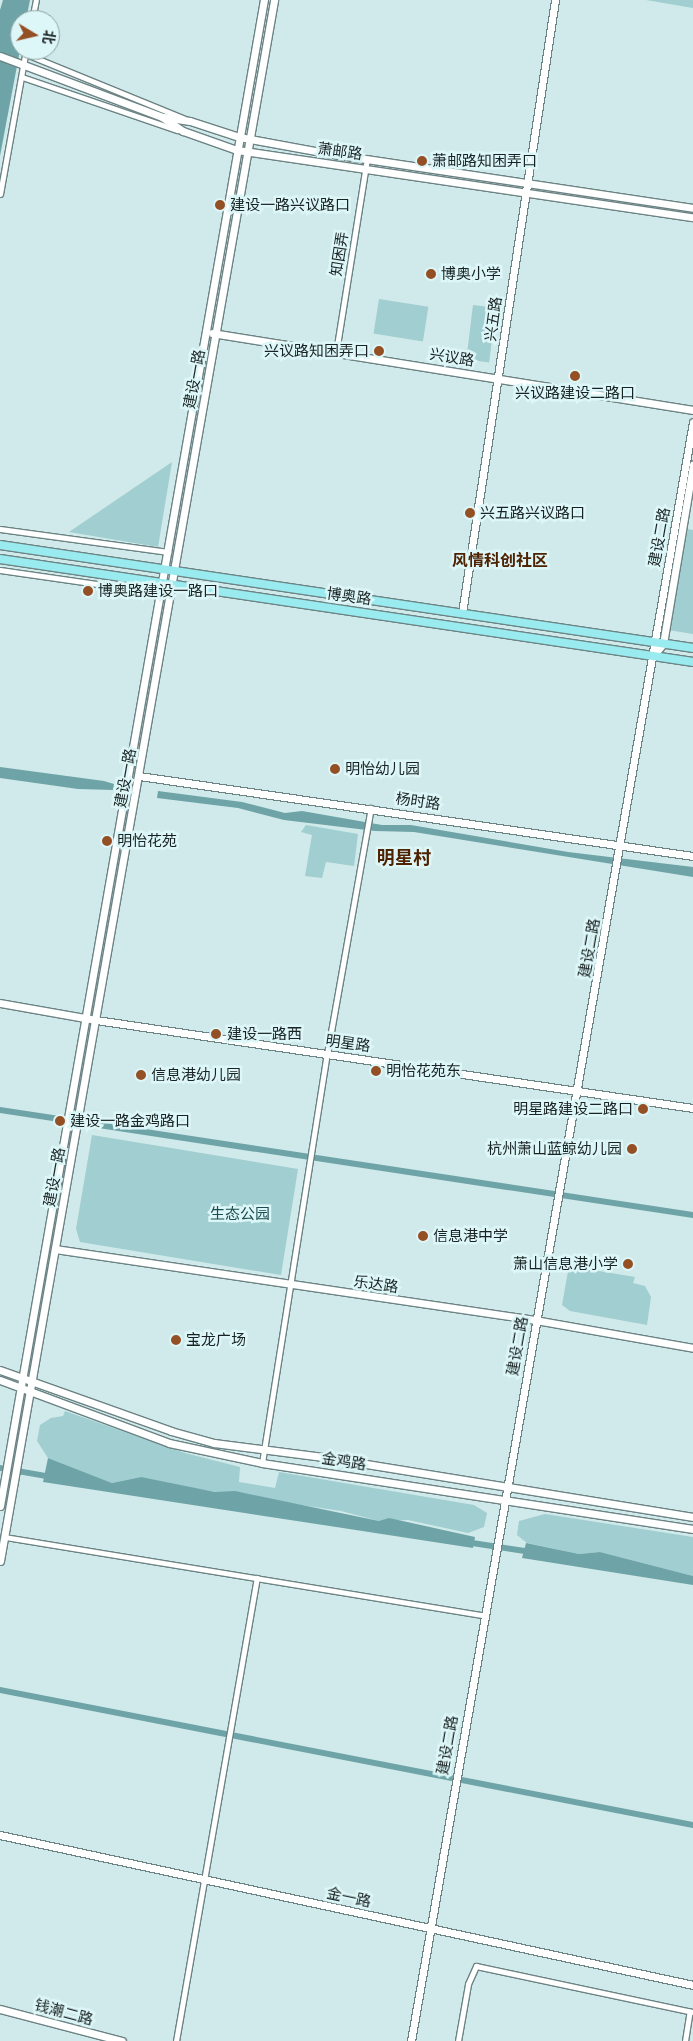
<!DOCTYPE html>
<meta charset="utf-8">
<style>
body{margin:0}
#map{position:relative;width:693px;height:2041px;overflow:hidden;background:#d0e9ea;font-family:Mulish,"Noto Sans SC",sans-serif}
div>[style]{position:absolute}
.green>*{inset:0;background:#a1ced0;transform-origin:0 0}
.water>*{inset:0;background:#6ea4a7}
.canal>*{height:5.5px;margin:-2.75px;padding:0 2.75px;transform-origin:2.75px;border-radius:2.75px;background:#6ea4a7}
.roads{filter:drop-shadow(1px 0 #6c8384) drop-shadow(-1px 0 #6c8384) drop-shadow(0 1px #6c8384) drop-shadow(0 -1px #6c8384)}
.street>*{height:5px;margin:-2.5px;padding:0 2.5px;transform-origin:2.5px;border-radius:2.5px;background:#fff}
.secondary>*{height:7px;margin:-3.5px;padding:0 3.5px;transform-origin:3.5px;border-radius:3.5px;background:#fff}
.primary>*{height:8px;margin:-4px;padding:0 4px;transform-origin:4px;border-radius:4px;background:#99ebef}
.dots>*{width:14px;height:14px;translate:-50% -50%;box-sizing:border-box;border:2px solid #ddf6f7;border-radius:50%}
span{translate:-50% -50%;white-space:nowrap;text-align:center;line-height:1.15;-webkit-text-stroke:5px #ddf6f7;paint-order:stroke}
.street-label{font-size:15px;color:#1a2324}
.poi-label{font-size:15px;color:#1a2324}
.left{translate:0 -50%;text-align:left}
.right{translate:-100% -50%;text-align:right}
.park-label{font-size:15px;color:#1b4c4f}
.neighbourhood-label{font-size:16px;color:#4f2202;font-weight:700}
.quarter-label{font-size:18px;color:#4f2202;font-weight:700}
.north{position:absolute;left:10px;top:10px;width:50px;height:50px;box-sizing:border-box;background:#ddf6f7;border:1px solid #8fa2a3;border-radius:50%;rotate:99deg;font-size:14px;font-weight:700;line-height:20px;text-align:center;color:#1a2324}
.north::after{content:'';display:block;margin:auto;width:18px;height:22px;background:#944f24;clip-path:polygon(50% 0,100% 100%,50% 72%,0 100%)}
</style>
<div id="map">
<div class="green">
<div style="clip-path:polygon(646px 0,693px 0,693px 8px)"></div>
<div style="left:379px;top:299px;width:50px;height:35px;rotate:9deg"></div>
<div style="left:473px;top:305px;width:23px;height:55px;rotate:7deg"></div>
<div style="clip-path:polygon(172px 462px,158px 547px,69px 532px)"></div>
<div style="clip-path:polygon(681px 528px,693px 530px,693px 634px,662px 629px)"></div>
<div style="clip-path:polygon(306px 825px,358px 834px,354px 866px,326px 862px,322px 878px,305px 876px,312px 835px,301px 832px)"></div>
<div style="clip-path:polygon(92px 1135px,298px 1169px,281px 1275px,80px 1242px,76px 1229px)"></div>
<div style="clip-path:polygon(569px 1266px,635px 1277px,633px 1283px,645px 1286px,651px 1297px,647px 1325px,570px 1311px,562px 1305px)"></div>
<div style="clip-path:polygon(65px 1411px,185px 1453px,240px 1467px,239px 1482px,275px 1488px,279px 1472px,474px 1505px,487px 1513px,484px 1527px,468px 1533px,408px 1520px,379px 1521px,341px 1511px,150px 1482px,141px 1477px,112px 1483px,48px 1458px,37px 1441px,40px 1425px,51px 1418px,63px 1416px)"></div>
<div style="clip-path:polygon(545px 1514px,693px 1537px,693px 1576px,600px 1552px,579px 1554px,527px 1543px,517px 1535px,519px 1521px)"></div>
</div>
<div class="water">
<div style="clip-path:polygon(3px 0,30px 0,26px 20px,20px 20px,20px 50px,0 156px,0 10px)"></div>
<div style="clip-path:polygon(0 767px,104px 781px,114px 784px,113px 790px,78px 789px,0 778px)"></div>
<div style="clip-path:polygon(158px 791px,242px 802px,285px 813px,302px 811px,382px 825px,411px 825px,568px 852px,693px 867px,693px 877px,414px 832px,375px 831px,284px 820px,238px 808px,157px 798px)"></div>
<div style="clip-path:polygon(48px 1458px,112px 1483px,141px 1477px,215px 1492px,235px 1491px,379px 1521px,389px 1518px,475px 1537px,473px 1548px,43px 1482px)"></div>
<div style="clip-path:polygon(526px 1543px,579px 1554px,600px 1552px,693px 1576px,693px 1585px,522px 1558px)"></div>
</div>
<div class="canal">
<div style="left:0;top:1110px;width:701px;rotate:8.62deg"></div>
<div style="left:0;top:1468px;width:53px;rotate:9.8deg"></div>
<div style="left:466px;top:1542px;width:66px;rotate:8.7deg"></div>
<div style="left:0;top:1690px;width:706px;rotate:11.02deg"></div>
</div>
<div class="roads">
<div class="street">
<div style="left:32px;top:20px;width:20px;rotate:-79deg"></div>
<div style="left:26px;top:54px;width:170px;rotate:22.2deg"></div>
<div style="left:22px;top:77px;width:164px;rotate:18.9deg"></div>
<div style="left:0;top:194px;width:146px;rotate:-79.8deg"></div>
<div style="left:336px;top:352px;width:195px;rotate:-80.9deg"></div>
<div style="left:0;top:529px;width:170px;rotate:7.8deg"></div>
<div style="left:0;top:570px;width:162px;rotate:8.2deg"></div>
<div style="left:262px;top:1463px;width:414px;rotate:-81deg"></div>
<div style="left:327px;top:1054px;width:250px;rotate:-79.9deg"></div>
<div style="left:5px;top:1537px;width:484px;rotate:9.3deg"></div>
<div style="left:176px;top:2041px;width:470px;rotate:-80.1deg"></div>
<div style="left:458px;top:2041px;width:58px;rotate:-80deg"></div>
<div style="left:468px;top:1984px;width:20px;rotate:-66deg"></div>
<div style="left:476px;top:1966px;width:222px;rotate:12deg"></div>
<div style="left:685px;top:2041px;width:30px;rotate:-81deg"></div>
</div>
<div class="secondary">
<div style="left:0;top:56px;width:173px;rotate:20.6deg"></div>
<div style="left:162px;top:117px;width:25px;rotate:34deg"></div>
<div style="left:183px;top:131px;width:57px;rotate:19.4deg"></div>
<div style="left:237px;top:150px;width:461px;rotate:8.4deg"></div>
<div style="left:164px;top:117px;width:26px;rotate:9deg"></div>
<div style="left:190px;top:121px;width:52px;rotate:18.1deg"></div>
<div style="left:239px;top:137px;width:88px;rotate:10.4deg"></div>
<div style="left:326px;top:153px;width:371px;rotate:8.5deg"></div>
<div style="left:212px;top:333px;width:487px;rotate:9.1deg"></div>
<div style="left:462px;top:613px;width:620px;rotate:-81.37deg"></div>
<div style="left:652px;top:657px;width:17px;rotate:-50deg"></div>
<div style="left:663px;top:644px;width:182px;rotate:-80.5deg"></div>
<div style="left:139px;top:776px;width:560px;rotate:8.22deg"></div>
<div style="left:0;top:1003px;width:97px;rotate:10deg"></div>
<div style="left:96px;top:1020px;width:603px;rotate:8.39deg"></div>
<div style="left:55px;top:1249px;width:485px;rotate:8.4deg"></div>
<div style="left:535px;top:1320px;width:160px;rotate:10deg"></div>
<div style="left:0;top:1370px;width:182px;rotate:19.6deg"></div>
<div style="left:171px;top:1431px;width:45px;rotate:15.6deg"></div>
<div style="left:214px;top:1443px;width:110px;rotate:7.3deg"></div>
<div style="left:323px;top:1457px;width:375px;rotate:9.2deg"></div>
<div style="left:0;top:1380px;width:180px;rotate:20.4deg"></div>
<div style="left:169px;top:1443px;width:95px;rotate:12.1deg"></div>
<div style="left:262px;top:1463px;width:436px;rotate:8.7deg"></div>
<div style="left:0;top:1506px;width:1529px;rotate:-80.06deg"></div>
<div style="left:0;top:1561px;width:1585px;rotate:-80.04deg"></div>
<div style="left:0;top:1835px;width:709px;rotate:12.21deg"></div>
<div style="left:0;top:2009px;width:126px;rotate:14.7deg"></div>
<div style="left:411px;top:2041px;width:1643px;rotate:-80.12deg"></div>
</div>
<div class="primary">
<div style="left:0;top:545px;width:701px;rotate:8.45deg"></div>
<div style="left:0;top:559px;width:701px;rotate:8.45deg"></div>
</div>
</div>
<div class="dots">
<div style="left:422px;top:161px;background:#944f24"></div>
<div style="left:220px;top:205px;background:#944f24"></div>
<div style="left:431px;top:274px;background:#944f24"></div>
<div style="left:379px;top:351px;background:#944f24"></div>
<div style="left:575px;top:376px;background:#944f24"></div>
<div style="left:470px;top:513px;background:#944f24"></div>
<div style="left:88px;top:591px;background:#944f24"></div>
<div style="left:335px;top:769px;background:#944f24"></div>
<div style="left:107px;top:841px;background:#944f24"></div>
<div style="left:216px;top:1034px;background:#944f24"></div>
<div style="left:376px;top:1071px;background:#944f24"></div>
<div style="left:141px;top:1075px;background:#944f24"></div>
<div style="left:643px;top:1109px;background:#944f24"></div>
<div style="left:60px;top:1121px;background:#944f24"></div>
<div style="left:632px;top:1149px;background:#944f24"></div>
<div style="left:423px;top:1236px;background:#944f24"></div>
<div style="left:628px;top:1264px;background:#944f24"></div>
<div style="left:176px;top:1340px;background:#944f24"></div>
</div>
<div class="street-label">
<span style="left:340px;top:151px;rotate:8deg">萧邮路</span>
<span style="left:339px;top:254px;rotate:-81deg">知困弄</span>
<span style="left:493px;top:319px;rotate:-82deg">兴五路</span>
<span style="left:452px;top:357px;rotate:9deg">兴议路</span>
<span style="left:194px;top:379px;rotate:-80deg">建设一路</span>
<span style="left:659px;top:537px;rotate:-80deg">建设二路</span>
<span style="left:349px;top:596px;rotate:8deg">博奥路</span>
<span style="left:125px;top:778px;rotate:-80deg">建设一路</span>
<span style="left:418px;top:801px;rotate:8deg">杨时路</span>
<span style="left:589px;top:948px;rotate:-80deg">建设二路</span>
<span style="left:348px;top:1043px;rotate:8deg">明星路</span>
<span style="left:54px;top:1177px;rotate:-80deg">建设一路</span>
<span style="left:376px;top:1284px;rotate:8deg">乐达路</span>
<span style="left:517px;top:1346px;rotate:-80deg">建设二路</span>
<span style="left:344px;top:1461px;rotate:9deg">金鸡路</span>
<span style="left:447px;top:1745px;rotate:-80deg">建设二路</span>
<span style="left:349px;top:1897px;rotate:12deg">金一路</span>
<span style="left:64px;top:2012px;rotate:15deg">钱潮二路</span>
</div>
<div class="poi-label">
<span class="left" style="left:432px;top:161px">萧邮路知困弄口</span>
<span class="left" style="left:230px;top:205px">建设一路兴议路口</span>
<span class="left" style="left:441px;top:274px">博奥小学</span>
<span class="right" style="left:369px;top:351px">兴议路知困弄口</span>
<span style="left:575px;top:393px">兴议路建设二路口</span>
<span class="left" style="left:480px;top:513px">兴五路兴议路口</span>
<span class="left" style="left:98px;top:591px">博奥路建设一路口</span>
<span class="left" style="left:345px;top:769px">明怡幼儿园</span>
<span class="left" style="left:117px;top:841px">明怡花苑</span>
<span class="left" style="left:227px;top:1034px">建设一路西</span>
<span class="left" style="left:386px;top:1071px">明怡花苑东</span>
<span class="left" style="left:151px;top:1075px">信息港幼儿园</span>
<span class="right" style="left:633px;top:1109px">明星路建设二路口</span>
<span class="left" style="left:70px;top:1121px">建设一路金鸡路口</span>
<span class="right" style="left:622px;top:1149px">杭州萧山蓝鲸幼儿园</span>
<span class="left" style="left:433px;top:1236px">信息港中学</span>
<span class="right" style="left:618px;top:1264px">萧山信息港小学</span>
<span class="left" style="left:186px;top:1340px">宝龙广场</span>
</div>
<div class="park-label">
<span style="left:240px;top:1214px">生态公园</span>
</div>
<div class="neighbourhood-label">
<span style="left:500px;top:560px">风情科创社区</span>
</div>
<div class="quarter-label">
<span style="left:404px;top:858px">明星村</span>
</div>
<div class="north">北</div>
</div>
